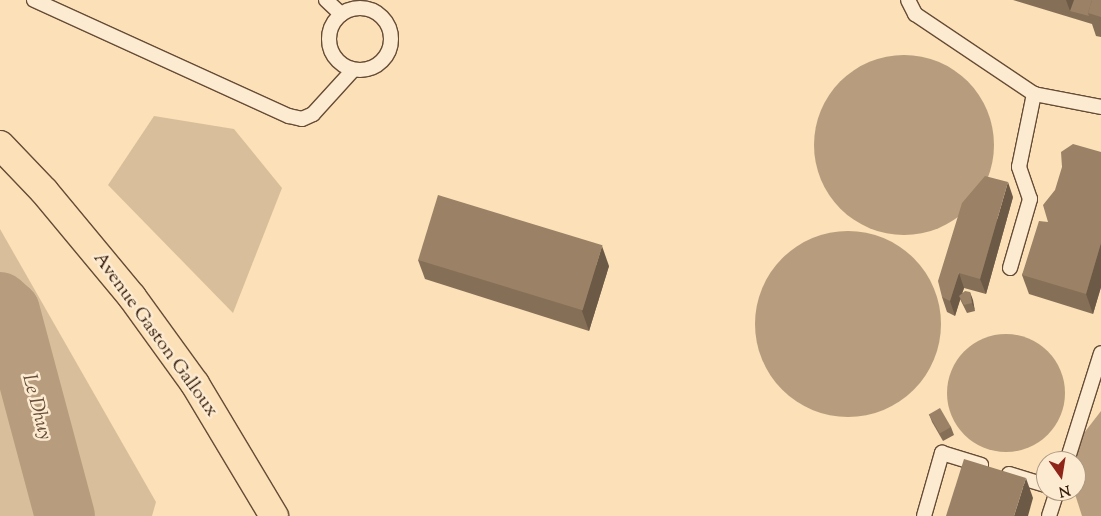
<!DOCTYPE html>
<style>
body{margin:0}
#map{position:relative;width:1101px;height:516px;overflow:hidden;background:#fbe0b8;font-family:"Sorts Mill Goudy",serif}
div>[style]{position:absolute}
.green>*{inset:0;background:#d9be9b}
.water>*{inset:0;background:#b79d7d}
.round{border-radius:50%}
.river>*{height:60px;margin:-30px;padding:0 30px;transform-origin:30px;border-radius:30px;background:#b79d7d}
.roads{filter:drop-shadow(1px 0 #664c36) drop-shadow(-1px 0 #664c36) drop-shadow(0 1px #664c36) drop-shadow(0 -1px #664c36)}
.service>*{height:14px;margin:-7px;padding:0 7px;transform-origin:7px;border-radius:7px;background:#fcebd1}
.service>.ring{margin:-7px;padding:0;box-sizing:content-box;background:none;border:14px solid #fcebd1;border-radius:50%}
.primary>*{height:28px;margin:-14px;padding:0 14px;transform-origin:14px;border-radius:14px;background:#fbe0b8}
.wall>*{inset:0;background:#856f57}
.shaded-wall>*{inset:0;background:#6c5a47}
.building>*{inset:0;background:#9b8165;transform-origin:0 0}
span{translate:-50% -50%;white-space:nowrap;text-align:center;line-height:1.15;-webkit-text-stroke:5px #fcebd1;paint-order:stroke}
.street-label{font-size:19px;color:#341a0b}
.water-label{font-size:20px;color:#684e39;font-style:italic}
.north{position:absolute;left:1036px;top:451px;width:50px;height:50px;box-sizing:border-box;background:#fcebd1;border:1px solid #ac9782;border-radius:50%;rotate:167deg;font-size:14px;font-weight:700;line-height:20px;text-align:center;color:#341a0b}
.north::after{content:'';display:block;margin:auto;width:18px;height:22px;background:#8f2418;clip-path:polygon(50% 0,100% 100%,50% 72%,0 100%)}
</style>
<div id="map">
<div class="green">
<div style="clip-path:polygon(154px 116px,234px 129px,282px 188px,233px 313px,108px 185px)"></div>
<div style="clip-path:polygon(0 229px,156px 502px,152px 516px,0 516px)"></div>
</div>
<div class="water">
<div class="round" style="left:814px;top:55px;width:180px;height:180px"></div>
<div class="round" style="left:755px;top:231px;width:186px;height:186px"></div>
<div class="round" style="left:947px;top:334px;width:118px;height:118px"></div>
<div style="clip-path:polygon(1101px 411px,1101px 516px,1082px 516px,1074px 491px,1074px 461px,1084px 433px)"></div>
</div>
<div class="river">
<div style="left:0;top:302px;width:13px;rotate:42deg"></div>
<div style="left:10px;top:311px;width:212px;rotate:75deg"></div>
</div>
<div class="roads">
<div class="service">
<div style="left:34px;top:0;width:280px;rotate:24.5deg"></div>
<div style="left:289px;top:116px;width:13px;rotate:13deg"></div>
<div style="left:302px;top:119px;width:12px;rotate:-24deg"></div>
<div style="left:313px;top:114px;width:59px;rotate:-47.7deg"></div>
<div style="left:326px;top:0;width:21px;rotate:43deg"></div>
<div style="left:908px;top:0;width:16px;rotate:63deg"></div>
<div style="left:915px;top:14px;width:143px;rotate:33.9deg"></div>
<div style="left:1034px;top:94px;width:68px;rotate:11deg"></div>
<div class="ring" style="left:329px;top:8px;width:48px;height:48px"></div>
<div style="left:1010px;top:268px;width:72px;rotate:-73.8deg"></div>
<div style="left:1030px;top:199px;width:34px;rotate:-109deg"></div>
<div style="left:1019px;top:167px;width:75px;rotate:-78.4deg"></div>
<div style="left:1067px;top:461px;width:113px;rotate:-72.5deg"></div>
<div style="left:1009px;top:474px;width:39px;rotate:17deg"></div>
<div style="left:924px;top:516px;width:66px;rotate:-74.1deg"></div>
<div style="left:942px;top:453px;width:41px;rotate:17.1deg"></div>
<div style="left:1049px;top:516px;width:26px;rotate:-72deg"></div>
</div>
<div class="primary">
<div style="left:0;top:145px;width:64px;rotate:46.3deg"></div>
<div style="left:44px;top:191px;width:138px;rotate:50.3deg"></div>
<div style="left:132px;top:297px;width:107px;rotate:54.1deg"></div>
<div style="left:195px;top:384px;width:154px;rotate:59.1deg"></div>
</div>
</div>
<div class="wall">
<div style="clip-path:polygon(1013px 0,1101px 0,1101px 37px,1096px 36px,1092px 24px)"></div>
<div style="clip-path:polygon(1101px 152px,1101px 287px,1093px 314px,1029px 294px,1022px 275px,1048px 222px)"></div>
<div style="clip-path:polygon(1013px 197px,986px 294px,964px 288px,962px 293px,970px 292px,975px 311px,967px 313px,960px 299px,955px 316px,947px 312px,942px 297px)"></div>
<div style="clip-path:polygon(418px 260px,609px 266px,589px 331px,425px 279px)"></div>
<div style="clip-path:polygon(929px 414px,951px 427px,954px 435px,943px 441px,932px 422px)"></div>
</div>
<div class="shaded-wall">
<div style="clip-path:polygon(1066px 0,1079px 0,1070px 11px)"></div>
<div style="clip-path:polygon(1008px 182px,1013px 197px,986px 294px,980px 279px)"></div>
<div style="clip-path:polygon(1101px 243px,1101px 287px,1093px 314px,1086px 294px)"></div>
<div style="clip-path:polygon(602px 246px,609px 266px,589px 331px,582px 311px)"></div>
<div style="clip-path:polygon(959px 273px,964px 288px,955px 316px,950px 301px)"></div>
<div style="clip-path:polygon(970px 292px,973px 300px,975px 311px,972px 303px)"></div>
<div style="clip-path:polygon(1026px 478px,1033px 498px,1028px 516px,1014px 516px)"></div>
</div>
<div class="building">
<div style="clip-path:polygon(1074px 0,1092px 0,1088px 13px,1089px 16px,1070px 11px)"></div>
<div style="clip-path:polygon(1092px 0,1101px 0,1101px 17px,1088px 13px)"></div>
<div style="clip-path:polygon(1073px 144px,1101px 152px,1101px 243px,1086px 294px,1022px 275px,1039px 221px,1048px 222px,1043px 205px,1055px 190px,1062px 167px,1061px 152px)"></div>
<div style="clip-path:polygon(985px 176px,1008px 182px,980px 279px,959px 273px,950px 301px,942px 297px,938px 281px,962px 203px)"></div>
<div style="left:438px;top:195px;width:172px;height:68px;rotate:17deg"></div>
<div style="clip-path:polygon(965px 291px,970px 292px,972px 303px,964px 305px,959px 296px)"></div>
<div style="left:940px;top:408px;width:22px;height:13px;rotate:60deg"></div>
<div style="clip-path:polygon(964px 459px,1026px 478px,1014px 516px,946px 516px)"></div>
</div>
<div class="street-label">
<span style="left:155px;top:335px;rotate:54deg">Avenue Gaston Galloux</span>
</div>
<div class="water-label">
<span style="left:36px;top:407px;rotate:75deg">Le Dhuy</span>
</div>
<div class="north">N</div>
</div>
